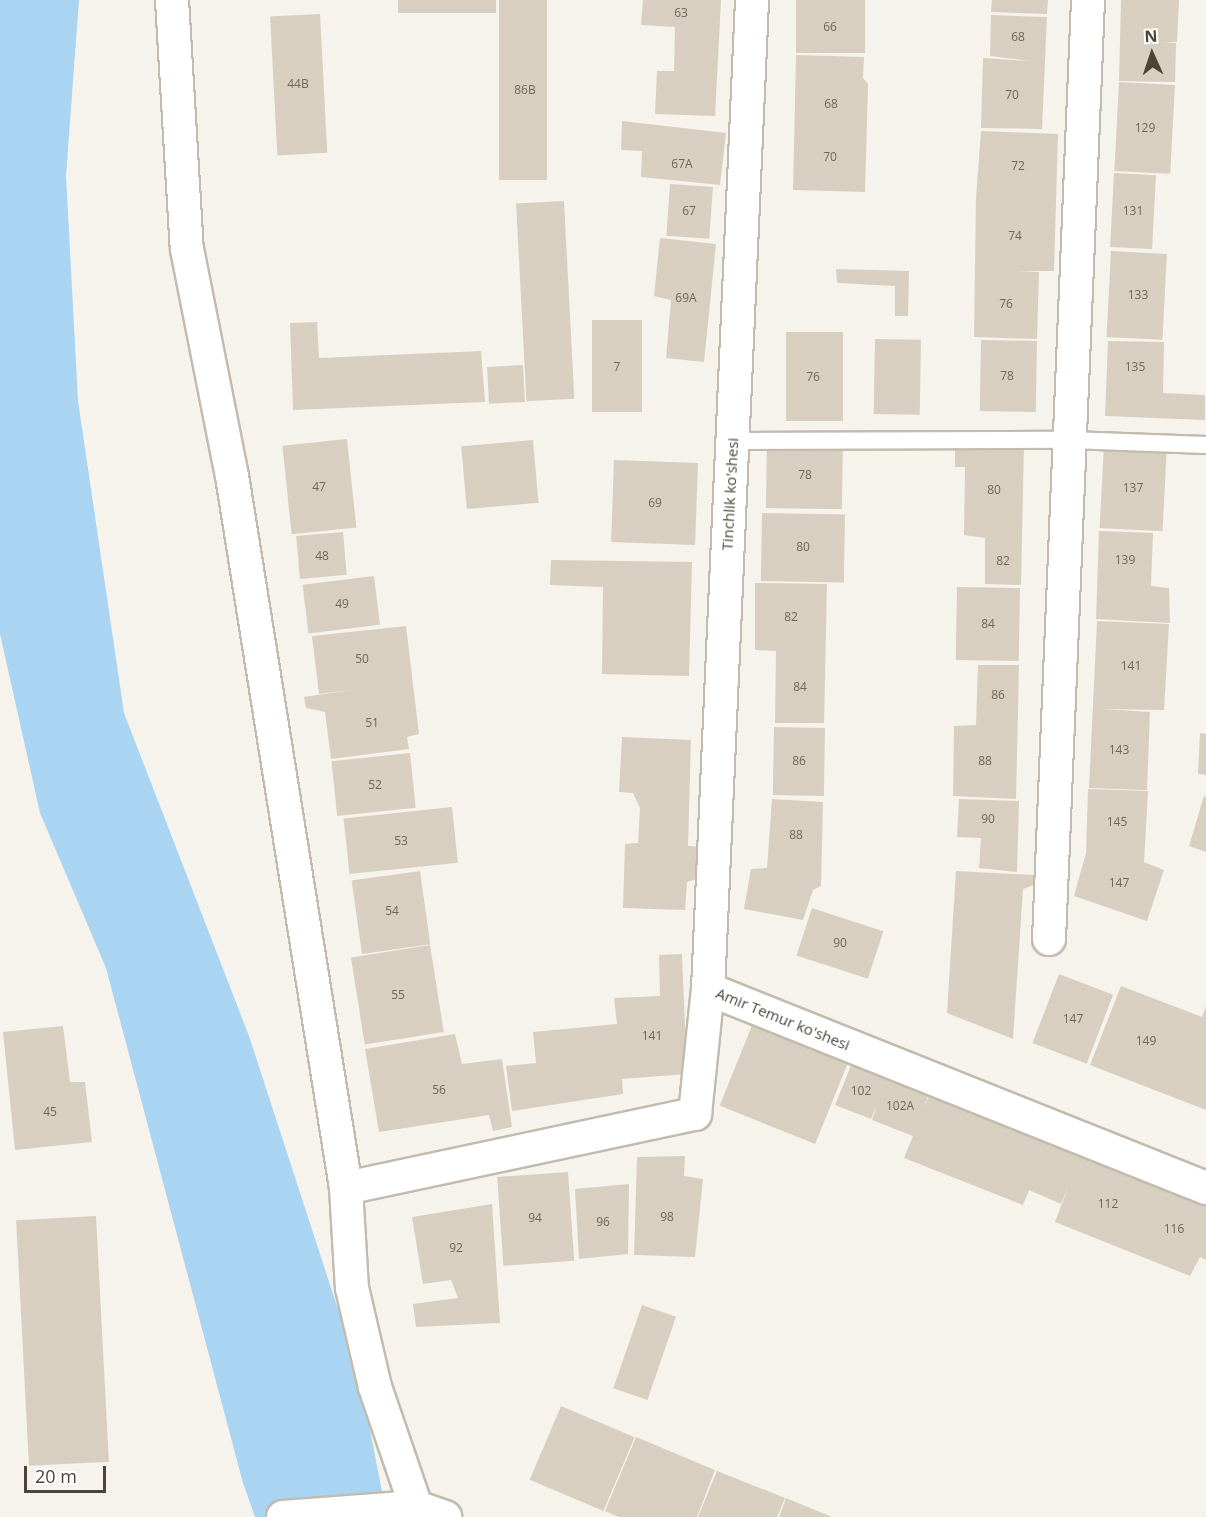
<!DOCTYPE html>
<style>
body{margin:0}
#map{position:relative;width:1206px;height:1517px;overflow:hidden;background:#f6f3ec;font-family:"Open Sans",sans-serif}
div>[style]{position:absolute}
.water>*{inset:0;background:#a9d4f2}
.building>*{inset:0;background:#d8cfc1;transform-origin:0 0}
.roads{filter:drop-shadow(2px 0 #c2bbae) drop-shadow(-2px 0 #c2bbae) drop-shadow(0 2px #c2bbae) drop-shadow(0 -2px #c2bbae)}
.lane>*{height:16px;margin:-8px;padding:0 8px;transform-origin:8px;border-radius:8px;background:#fff}
.street>*{height:32px;margin:-16px;padding:0 16px;transform-origin:16px;border-radius:16px;background:#fff}
span{translate:-50% -50%;white-space:nowrap;text-align:center;line-height:1.15;-webkit-text-stroke:6px #fff;paint-order:stroke}
.number-label{font-size:12px;color:#6e675b}
.number-label span{-webkit-text-stroke-width:0}
.street-label{font-size:15px;color:#4b4439}
.north{position:absolute;left:1122px;top:24px;width:60px;height:60px;-webkit-text-stroke:4px #fff;paint-order:stroke;rotate:357deg;font-size:16px;font-weight:700;line-height:24px;text-align:center;color:#4b4439}
.north::after{content:'';display:block;margin:auto;width:21px;height:27px;background:#4b4439;clip-path:polygon(50% 0,100% 100%,50% 72%,0 100%)}
.scale{position:absolute;left:24px;top:1466px;width:82px;height:27px;box-sizing:border-box;border:3px solid #4b4439;border-top:0;padding-left:8px;font-size:18px;line-height:21px;white-space:nowrap;color:#4b4439;-webkit-text-stroke:4px #fff;paint-order:stroke}
</style>
<div id="map">
<div class="water">
<div style="clip-path:polygon(0 0,79px 0,66px 176px,78px 401px,124px 713px,249px 1036px,359px 1374px,387px 1517px,255px 1517px,243px 1483px,106px 968px,40px 813px,0 634px)"></div>
</div>
<div class="building">
<div style="left:398px;top:0;width:98px;height:13px"></div>
<div style="left:499px;top:0;width:48px;height:180px"></div>
<div style="clip-path:polygon(643px 0,721px 0,715px 116px,655px 114px,657px 71px,674px 71px,675px 27px,641px 25px)"></div>
<div style="left:796px;top:0;width:69px;height:53px"></div>
<div style="clip-path:polygon(992px 0,1048px 0,1047px 14px,991px 12px)"></div>
<div style="clip-path:polygon(1121px 0,1179px 0,1177px 42px,1162px 42px,1176px 43px,1175px 82px,1119px 81px)"></div>
<div style="left:320px;top:14px;width:139px;height:50px;rotate:87deg"></div>
<div style="clip-path:polygon(991px 15px,1047px 17px,1042px 129px,981px 128px,983px 58px,1029px 61px,990px 56px)"></div>
<div style="clip-path:polygon(796px 55px,864px 57px,863px 78px,868px 84px,865px 192px,793px 190px)"></div>
<div style="left:1119px;top:82px;width:56px;height:89px;rotate:3deg"></div>
<div style="clip-path:polygon(622px 121px,726px 133px,720px 185px,641px 177px,642px 151px,621px 150px)"></div>
<div style="clip-path:polygon(981px 131px,1058px 134px,1054px 271px,1013px 271px,1039px 272px,1037px 339px,974px 337px,976px 198px)"></div>
<div style="left:1114px;top:173px;width:42px;height:74px;rotate:3deg"></div>
<div style="left:670px;top:184px;width:43px;height:52px;rotate:4deg"></div>
<div style="left:564px;top:201px;width:198px;height:48px;rotate:87deg"></div>
<div style="clip-path:polygon(660px 238px,716px 244px,704px 362px,666px 358px,671px 300px,654px 296px)"></div>
<div style="left:1111px;top:251px;width:56px;height:86px;rotate:3deg"></div>
<div style="clip-path:polygon(836px 269px,909px 271px,908px 316px,895px 316px,895px 286px,837px 283px)"></div>
<div style="left:642px;top:320px;width:92px;height:50px;rotate:90deg"></div>
<div style="clip-path:polygon(317px 322px,319px 358px,481px 351px,485px 402px,293px 410px,290px 323px)"></div>
<div style="left:786px;top:332px;width:57px;height:89px"></div>
<div style="left:875px;top:339px;width:46px;height:75px;rotate:1deg"></div>
<div style="left:981px;top:340px;width:56px;height:71px;rotate:1deg"></div>
<div style="clip-path:polygon(1108px 341px,1164px 342px,1163px 393px,1205px 395px,1205px 420px,1105px 416px)"></div>
<div style="left:523px;top:365px;width:37px;height:36px;rotate:87deg"></div>
<div style="left:347px;top:439px;width:89px;height:65px;rotate:84deg"></div>
<div style="left:533px;top:440px;width:63px;height:72px;rotate:85deg"></div>
<div style="left:767px;top:441px;width:76px;height:67px;rotate:1deg"></div>
<div style="clip-path:polygon(955px 442px,1024px 444px,1021px 585px,985px 584px,985px 538px,964px 535px,965px 467px,955px 467px)"></div>
<div style="left:1104px;top:444px;width:63px;height:84px;rotate:3deg"></div>
<div style="left:614px;top:460px;width:84px;height:82px;rotate:2deg"></div>
<div style="left:762px;top:513px;width:83px;height:68px;rotate:1deg"></div>
<div style="clip-path:polygon(1099px 531px,1153px 533px,1151px 586px,1169px 588px,1170px 623px,1096px 619px)"></div>
<div style="left:343px;top:532px;width:43px;height:47px;rotate:85deg"></div>
<div style="clip-path:polygon(551px 560px,692px 562px,689px 676px,602px 674px,603px 587px,550px 585px)"></div>
<div style="left:374px;top:576px;width:49px;height:72px;rotate:83deg"></div>
<div style="clip-path:polygon(755px 583px,827px 584px,824px 723px,775px 723px,776px 651px,755px 650px)"></div>
<div style="left:957px;top:587px;width:63px;height:73px;rotate:1deg"></div>
<div style="clip-path:polygon(1097px 621px,1169px 624px,1164px 710px,1102px 709px,1150px 712px,1147px 790px,1089px 788px)"></div>
<div style="clip-path:polygon(406px 626px,419px 734px,407px 737px,409px 749px,331px 759px,325px 712px,306px 708px,304px 697px,358px 689px,319px 694px,312px 636px)"></div>
<div style="clip-path:polygon(978px 665px,1019px 665px,1016px 799px,953px 796px,954px 726px,976px 725px)"></div>
<div style="left:774px;top:727px;width:51px;height:68px;rotate:1deg"></div>
<div style="clip-path:polygon(1200px 733px,1206px 734px,1206px 775px,1198px 774px)"></div>
<div style="clip-path:polygon(622px 737px,691px 740px,688px 846px,703px 847px,703px 877px,687px 882px,685px 910px,623px 908px,625px 844px,638px 843px,640px 808px,633px 793px,619px 792px)"></div>
<div style="left:410px;top:753px;width:55px;height:79px;rotate:84deg"></div>
<div style="clip-path:polygon(1088px 789px,1148px 791px,1144px 862px,1164px 870px,1147px 921px,1074px 896px,1086px 853px)"></div>
<div style="clip-path:polygon(1204px 796px,1206px 797px,1206px 852px,1189px 846px)"></div>
<div style="clip-path:polygon(772px 799px,823px 802px,821px 886px,813px 890px,803px 920px,744px 909px,751px 869px,767px 868px)"></div>
<div style="clip-path:polygon(959px 799px,1019px 801px,1017px 872px,979px 868px,981px 838px,957px 837px)"></div>
<div style="left:452px;top:807px;width:56px;height:109px;rotate:84deg"></div>
<div style="left:420px;top:871px;width:74px;height:69px;rotate:82deg"></div>
<div style="clip-path:polygon(956px 871px,1035px 875px,1034px 885px,1023px 889px,1013px 1039px,947px 1013px)"></div>
<div style="left:812px;top:908px;width:75px;height:50px;rotate:18deg"></div>
<div style="left:430px;top:945px;width:88px;height:80px;rotate:81deg"></div>
<div style="clip-path:polygon(682px 954px,687px 1074px,622px 1079px,623px 1094px,512px 1111px,506px 1066px,536px 1063px,533px 1032px,617px 1024px,614px 998px,660px 996px,659px 955px)"></div>
<div style="left:1059px;top:974px;width:58px;height:74px;rotate:21deg"></div>
<div style="clip-path:polygon(1121px 986px,1202px 1017px,1206px 1006px,1206px 1110px,1090px 1065px)"></div>
<div style="left:753px;top:1023px;width:103px;height:89px;rotate:22deg"></div>
<div style="clip-path:polygon(63px 1026px,70px 1082px,85px 1082px,92px 1142px,15px 1150px,3px 1032px)"></div>
<div style="clip-path:polygon(455px 1034px,462px 1064px,502px 1059px,512px 1127px,493px 1131px,489px 1115px,379px 1132px,365px 1049px)"></div>
<div style="clip-path:polygon(852px 1063px,929px 1093px,924px 1108px,930px 1093px,1206px 1204px,1206px 1260px,1200px 1257px,1190px 1276px,1055px 1222px,1069px 1185px,1061px 1204px,1029px 1190px,1023px 1205px,904px 1158px,913px 1136px,872px 1120px,877px 1105px,871px 1119px,835px 1105px)"></div>
<div style="clip-path:polygon(685px 1156px,684px 1176px,703px 1179px,695px 1257px,634px 1255px,637px 1157px)"></div>
<div style="left:568px;top:1172px;width:89px;height:71px;rotate:86deg"></div>
<div style="clip-path:polygon(629px 1184px,628px 1254px,579px 1259px,575px 1189px)"></div>
<div style="clip-path:polygon(492px 1204px,500px 1323px,416px 1327px,413px 1304px,458px 1298px,451px 1280px,423px 1284px,412px 1217px)"></div>
<div style="left:96px;top:1216px;width:246px;height:80px;rotate:87deg"></div>
<div style="left:642px;top:1305px;width:36px;height:88px;rotate:19deg"></div>
<div style="left:561px;top:1406px;width:80px;height:80px;rotate:23deg"></div>
<div style="clip-path:polygon(636px 1437px,715px 1470px,697px 1517px,619px 1517px,605px 1511px)"></div>
<div style="clip-path:polygon(717px 1471px,785px 1498px,777px 1517px,698px 1517px)"></div>
<div style="clip-path:polygon(786px 1498px,832px 1517px,779px 1517px)"></div>
</div>
<div class="roads">
<div class="lane">
<div style="left:732px;top:441px;width:338px;rotate:-0.2deg"></div>
<div style="left:1070px;top:440px;width:136px;rotate:2.1deg"></div>
</div>
<div class="street">
<div style="left:172px;top:0;width:249px;rotate:86.6deg"></div>
<div style="left:187px;top:249px;width:231px;rotate:78.8deg"></div>
<div style="left:232px;top:476px;width:721px;rotate:80.9deg"></div>
<div style="left:346px;top:1188px;width:100px;rotate:86.6deg"></div>
<div style="left:352px;top:1288px;width:102px;rotate:76.9deg"></div>
<div style="left:375px;top:1387px;width:127px;rotate:71.1deg"></div>
<div style="left:1049px;top:939px;width:940px;rotate:-87.62deg"></div>
<div style="left:708px;top:989px;width:990px;rotate:-87.45deg"></div>
<div style="left:346px;top:1188px;width:357px;rotate:-12deg"></div>
<div style="left:695px;top:1114px;width:126px;rotate:-84.1deg"></div>
<div style="left:708px;top:989px;width:536px;rotate:21.78deg"></div>
<div style="left:283px;top:1517px;width:133px;rotate:-4.3deg"></div>
<div style="left:416px;top:1507px;width:31px;rotate:19deg"></div>
</div>
</div>
<div class="number-label">
<span style="left:681px;top:13px">63</span>
<span style="left:830px;top:27px">66</span>
<span style="left:1018px;top:37px">68</span>
<span style="left:298px;top:84px">44B</span>
<span style="left:525px;top:90px">86B</span>
<span style="left:1012px;top:95px">70</span>
<span style="left:831px;top:104px">68</span>
<span style="left:1145px;top:128px">129</span>
<span style="left:830px;top:157px">70</span>
<span style="left:682px;top:164px">67A</span>
<span style="left:1018px;top:166px">72</span>
<span style="left:689px;top:211px">67</span>
<span style="left:1133px;top:211px">131</span>
<span style="left:1015px;top:236px">74</span>
<span style="left:1138px;top:295px">133</span>
<span style="left:686px;top:298px">69A</span>
<span style="left:1006px;top:304px">76</span>
<span style="left:617px;top:367px">7</span>
<span style="left:1135px;top:367px">135</span>
<span style="left:1007px;top:376px">78</span>
<span style="left:813px;top:377px">76</span>
<span style="left:805px;top:475px">78</span>
<span style="left:319px;top:487px">47</span>
<span style="left:1133px;top:488px">137</span>
<span style="left:994px;top:490px">80</span>
<span style="left:655px;top:503px">69</span>
<span style="left:803px;top:547px">80</span>
<span style="left:322px;top:556px">48</span>
<span style="left:1125px;top:560px">139</span>
<span style="left:1003px;top:561px">82</span>
<span style="left:342px;top:604px">49</span>
<span style="left:791px;top:617px">82</span>
<span style="left:988px;top:624px">84</span>
<span style="left:362px;top:659px">50</span>
<span style="left:1131px;top:666px">141</span>
<span style="left:800px;top:687px">84</span>
<span style="left:998px;top:695px">86</span>
<span style="left:372px;top:723px">51</span>
<span style="left:1119px;top:750px">143</span>
<span style="left:799px;top:761px">86</span>
<span style="left:985px;top:761px">88</span>
<span style="left:375px;top:785px">52</span>
<span style="left:988px;top:819px">90</span>
<span style="left:1117px;top:822px">145</span>
<span style="left:796px;top:835px">88</span>
<span style="left:401px;top:841px">53</span>
<span style="left:1119px;top:883px">147</span>
<span style="left:392px;top:911px">54</span>
<span style="left:840px;top:943px">90</span>
<span style="left:398px;top:995px">55</span>
<span style="left:1073px;top:1019px">147</span>
<span style="left:652px;top:1036px">141</span>
<span style="left:1146px;top:1041px">149</span>
<span style="left:439px;top:1090px">56</span>
<span style="left:861px;top:1091px">102</span>
<span style="left:900px;top:1106px">102A</span>
<span style="left:50px;top:1112px">45</span>
<span style="left:1108px;top:1204px">112</span>
<span style="left:667px;top:1217px">98</span>
<span style="left:535px;top:1218px">94</span>
<span style="left:603px;top:1222px">96</span>
<span style="left:1174px;top:1229px">116</span>
<span style="left:456px;top:1248px">92</span>
</div>
<div class="street-label">
<span style="left:730px;top:494px;rotate:-87deg">Tinchlik ko'shesi</span>
<span style="left:783px;top:1019px;rotate:22deg">Amir Temur ko'shesi</span>
</div>
<div class="north">N</div>
<div class="scale">20 m</div>
</div>
